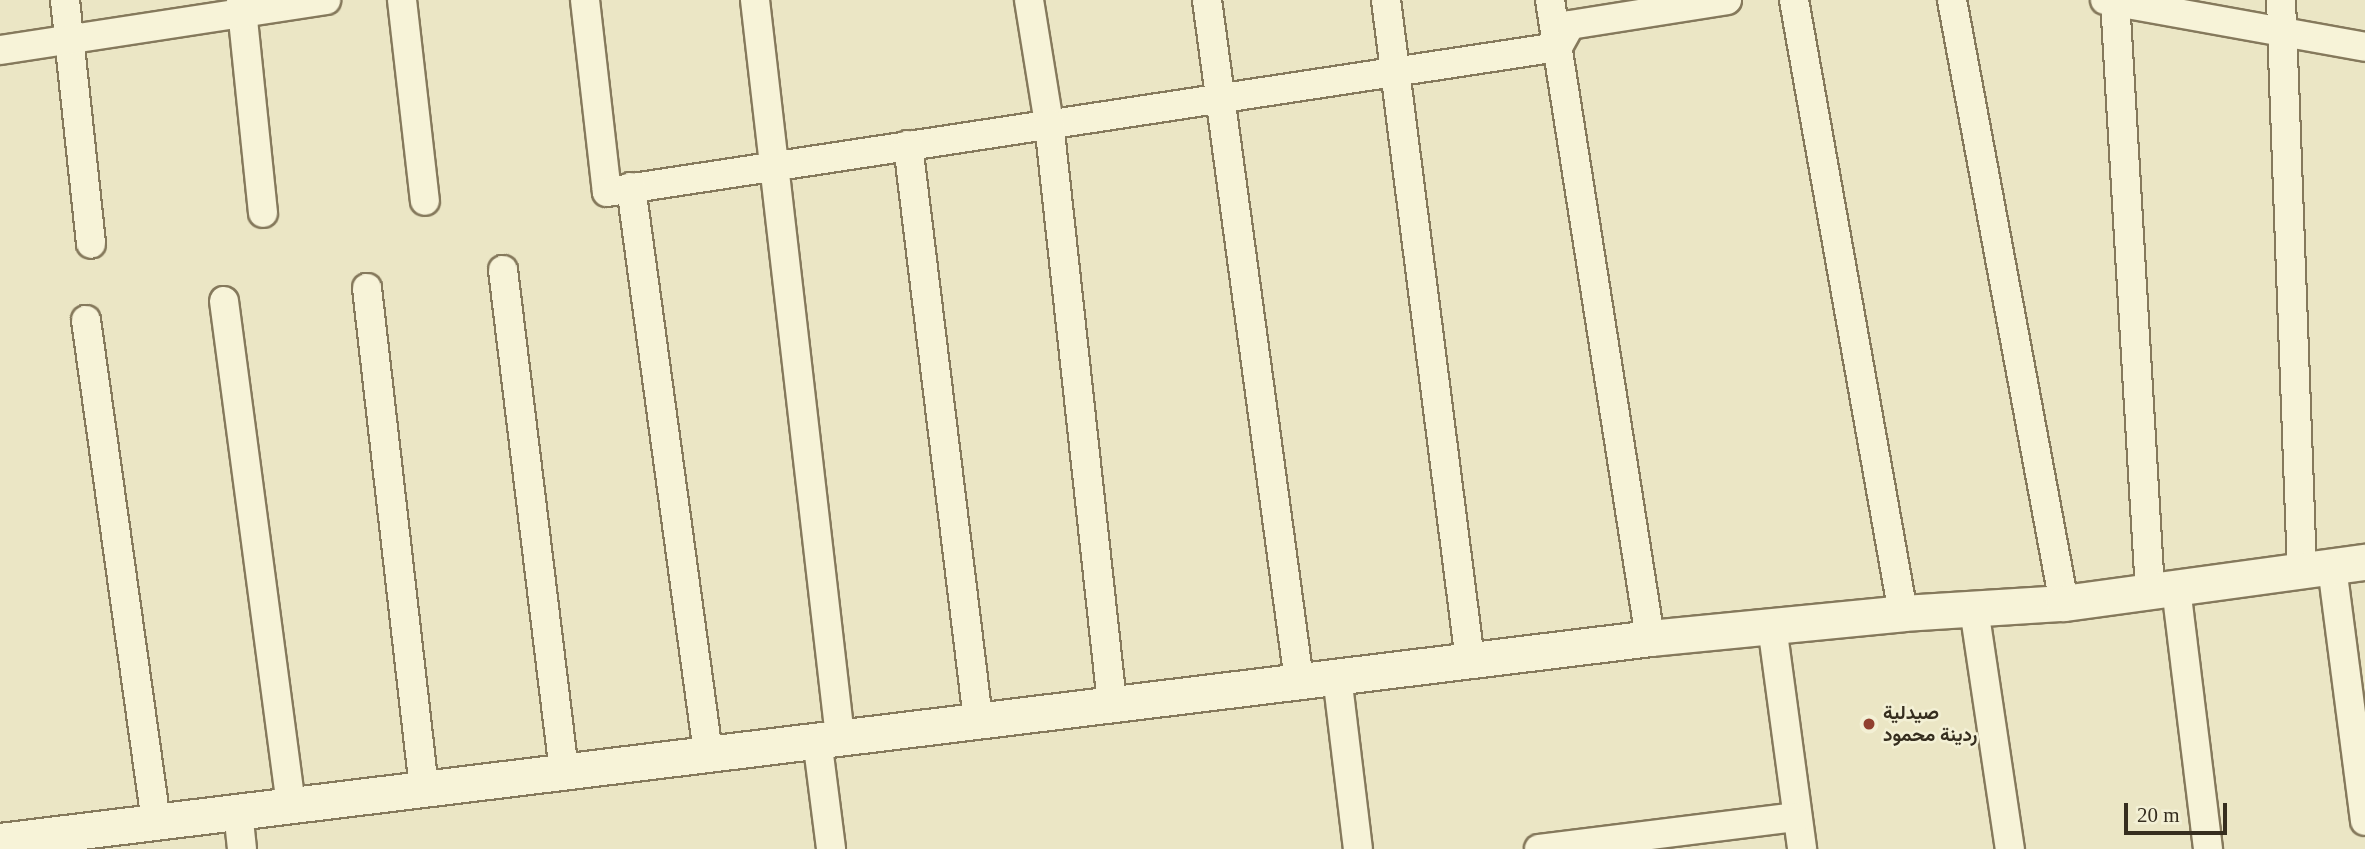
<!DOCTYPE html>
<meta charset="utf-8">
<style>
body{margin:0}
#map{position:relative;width:2365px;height:849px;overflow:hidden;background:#ebe6c5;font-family:"Times New Roman",Vazirmatn,serif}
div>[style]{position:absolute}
.roads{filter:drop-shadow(2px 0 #85795c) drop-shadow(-2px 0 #85795c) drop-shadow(0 2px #85795c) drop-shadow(0 -2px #85795c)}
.minor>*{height:28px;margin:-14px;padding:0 14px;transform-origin:14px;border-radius:14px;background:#f7f3d8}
.tertiary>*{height:35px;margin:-17.5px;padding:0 17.5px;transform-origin:17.5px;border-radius:17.5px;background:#f7f3d8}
.dots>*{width:19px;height:19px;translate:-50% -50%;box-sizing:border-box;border:4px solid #f3f0d5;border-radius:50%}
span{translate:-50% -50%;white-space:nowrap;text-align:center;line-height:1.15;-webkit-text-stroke:5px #f3f0d5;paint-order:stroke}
.poi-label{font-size:19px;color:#362e1f;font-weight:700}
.left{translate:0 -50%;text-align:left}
.scale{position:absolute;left:2124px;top:803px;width:103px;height:32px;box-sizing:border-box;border:4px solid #362e1f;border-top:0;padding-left:9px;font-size:21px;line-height:24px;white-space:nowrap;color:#362e1f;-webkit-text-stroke:5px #f3f0d5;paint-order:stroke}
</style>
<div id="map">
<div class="roads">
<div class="minor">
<div style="left:65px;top:0;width:245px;rotate:83.9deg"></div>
<div style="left:241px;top:0;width:214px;rotate:84.1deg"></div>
<div style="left:402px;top:0;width:202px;rotate:83.5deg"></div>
<div style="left:585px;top:0;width:193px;rotate:83.5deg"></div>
<div style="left:607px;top:192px;width:962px;rotate:-8.67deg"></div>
<div style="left:1558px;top:47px;width:25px;rotate:-61deg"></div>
<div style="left:1570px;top:25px;width:159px;rotate:-9deg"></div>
<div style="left:755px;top:0;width:742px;rotate:83.42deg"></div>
<div style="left:1029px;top:0;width:125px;rotate:80.8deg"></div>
<div style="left:1049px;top:123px;width:583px;rotate:83.8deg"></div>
<div style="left:1207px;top:0;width:686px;rotate:82.3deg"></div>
<div style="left:1386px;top:0;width:665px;rotate:82.75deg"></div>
<div style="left:1550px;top:0;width:646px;rotate:81.09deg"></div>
<div style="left:1794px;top:0;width:623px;rotate:79.92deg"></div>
<div style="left:1952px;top:0;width:613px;rotate:79.48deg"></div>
<div style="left:2105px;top:0;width:264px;rotate:10.2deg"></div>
<div style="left:2115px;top:0;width:592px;rotate:86.61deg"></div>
<div style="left:2281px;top:0;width:571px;rotate:87.89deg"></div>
<div style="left:0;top:50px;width:330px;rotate:-8.7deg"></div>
<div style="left:908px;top:145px;width:578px;rotate:83.05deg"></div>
<div style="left:631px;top:187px;width:571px;rotate:82.25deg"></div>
<div style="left:503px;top:270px;width:505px;rotate:83.06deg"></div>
<div style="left:367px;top:288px;width:503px;rotate:83.5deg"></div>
<div style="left:224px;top:301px;width:508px;rotate:82.43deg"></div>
<div style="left:86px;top:320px;width:506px;rotate:82.05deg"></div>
<div style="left:2332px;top:567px;width:256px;rotate:82.6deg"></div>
<div style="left:2176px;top:588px;width:263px;rotate:83deg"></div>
<div style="left:1974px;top:609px;width:243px;rotate:81.5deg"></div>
<div style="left:1772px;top:626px;width:225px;rotate:82.3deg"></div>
<div style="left:1337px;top:676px;width:174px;rotate:83.1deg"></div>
<div style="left:817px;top:739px;width:111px;rotate:82.7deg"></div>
<div style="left:238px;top:811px;width:38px;rotate:84deg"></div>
<div style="left:1539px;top:849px;width:260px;rotate:-7.1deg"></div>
</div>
<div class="tertiary">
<div style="left:0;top:841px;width:1662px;rotate:-7.01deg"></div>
<div style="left:1650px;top:638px;width:254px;rotate:-5.6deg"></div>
<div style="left:1903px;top:613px;width:161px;rotate:-3.6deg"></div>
<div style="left:2064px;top:603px;width:304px;rotate:-7.8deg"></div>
</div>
</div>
<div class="dots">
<div style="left:1869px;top:724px;background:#914030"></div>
</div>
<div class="poi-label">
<span class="left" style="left:1883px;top:724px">صيدلية<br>ردينة محمود</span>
</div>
<div class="scale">20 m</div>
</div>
